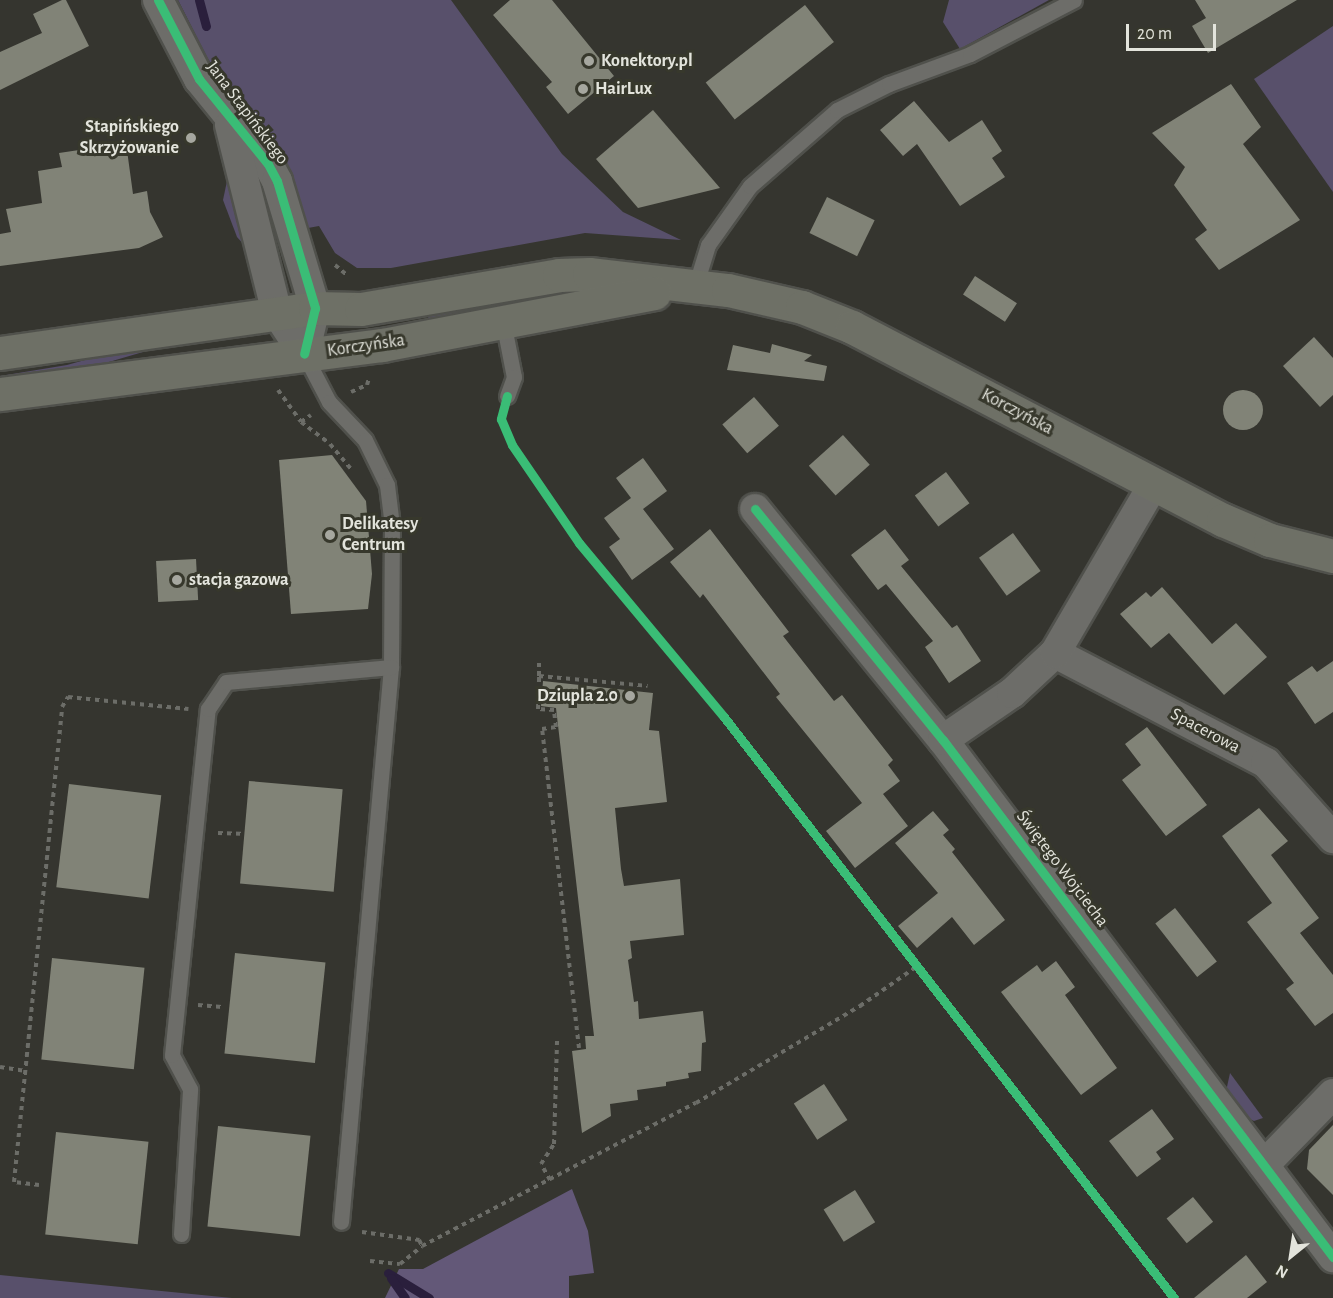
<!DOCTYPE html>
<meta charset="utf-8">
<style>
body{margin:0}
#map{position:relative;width:1333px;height:1298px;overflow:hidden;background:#35352f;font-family:"Alegreya Sans",sans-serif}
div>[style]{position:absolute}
.green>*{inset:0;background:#58506b}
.forest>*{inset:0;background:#635878}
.stream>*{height:9px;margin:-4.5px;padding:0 4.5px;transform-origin:4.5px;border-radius:4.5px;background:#2a1f3c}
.building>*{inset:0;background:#818377;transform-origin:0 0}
.round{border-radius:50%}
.path>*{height:4px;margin-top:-2px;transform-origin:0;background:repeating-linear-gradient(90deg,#6c6d68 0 4.5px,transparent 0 9px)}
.roads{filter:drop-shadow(2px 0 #50514c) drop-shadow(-2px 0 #50514c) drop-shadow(0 2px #50514c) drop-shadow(0 -2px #50514c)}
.lane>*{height:15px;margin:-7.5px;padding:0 7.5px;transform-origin:7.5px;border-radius:7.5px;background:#6d6d69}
.street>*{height:30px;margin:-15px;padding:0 15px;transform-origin:15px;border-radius:15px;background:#6d6d69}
.secondary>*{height:33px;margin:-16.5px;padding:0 16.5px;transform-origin:16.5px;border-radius:16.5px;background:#6e7066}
.cycleway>*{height:9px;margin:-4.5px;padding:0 4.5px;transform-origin:4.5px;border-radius:4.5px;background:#3abd76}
.dots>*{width:16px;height:16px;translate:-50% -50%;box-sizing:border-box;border:3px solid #37382c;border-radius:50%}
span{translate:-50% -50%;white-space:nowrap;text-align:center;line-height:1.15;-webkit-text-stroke:6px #37382c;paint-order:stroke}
.poi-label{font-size:18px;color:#e3e4dc;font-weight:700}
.left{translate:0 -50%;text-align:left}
.right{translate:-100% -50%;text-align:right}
.street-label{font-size:18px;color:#e3e4dc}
.north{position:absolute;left:1261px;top:1226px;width:60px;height:60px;-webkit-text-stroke:4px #37382c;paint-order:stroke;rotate:210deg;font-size:16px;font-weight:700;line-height:24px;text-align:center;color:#e3e4dc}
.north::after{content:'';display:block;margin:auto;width:21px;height:27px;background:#e3e4dc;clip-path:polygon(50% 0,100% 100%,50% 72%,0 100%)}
.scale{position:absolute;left:1126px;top:24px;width:90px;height:27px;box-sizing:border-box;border:3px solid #e3e4dc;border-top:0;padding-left:8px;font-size:18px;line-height:21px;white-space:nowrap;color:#e3e4dc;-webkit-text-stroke:4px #37382c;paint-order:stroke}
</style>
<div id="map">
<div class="green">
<div style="clip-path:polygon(178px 0,451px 0,562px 154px,623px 212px,681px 240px,585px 233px,391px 268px,357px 268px,335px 253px,319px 226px,308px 228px,282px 160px,208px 59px)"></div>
<div style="clip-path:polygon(949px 0,1049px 0,960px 49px,943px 22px)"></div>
<div style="clip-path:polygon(1333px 26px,1333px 192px,1254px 79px)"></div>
<div style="clip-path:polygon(227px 181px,236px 201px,245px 246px,237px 237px,223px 200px)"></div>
<div style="clip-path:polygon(593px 290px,429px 323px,428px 315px,532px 292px)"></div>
<div style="clip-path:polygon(131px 347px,160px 347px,85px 369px,0 385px,0 376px,67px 365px)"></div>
<div style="clip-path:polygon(1230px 1073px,1263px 1118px,1254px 1121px,1230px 1110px,1225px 1096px)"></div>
<div style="clip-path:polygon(0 1275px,232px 1298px,0 1298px)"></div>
</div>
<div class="forest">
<div style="clip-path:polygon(572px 1189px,588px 1231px,594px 1273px,569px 1276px,569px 1298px,385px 1298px,399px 1269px,423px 1269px)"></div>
</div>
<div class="stream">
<div style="left:199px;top:0;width:27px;rotate:75deg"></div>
<div style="left:388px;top:1273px;width:48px;rotate:31.4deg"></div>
<div style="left:391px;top:1278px;width:24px;rotate:55deg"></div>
</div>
<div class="building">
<div style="clip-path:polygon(62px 0,66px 0,89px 46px,0 90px,0 52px,42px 33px,33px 14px)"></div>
<div style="clip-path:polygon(510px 0,552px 0,614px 76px,568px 114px,546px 87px,552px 82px,493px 15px)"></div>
<div style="clip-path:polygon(1195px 0,1297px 0,1208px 53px,1192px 26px,1206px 18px)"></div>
<div style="left:805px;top:5px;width:47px;height:126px;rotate:52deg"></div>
<div style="clip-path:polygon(1231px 84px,1261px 127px,1243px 144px,1300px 220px,1219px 270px,1195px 239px,1207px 230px,1174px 185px,1185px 167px,1152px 133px)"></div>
<div style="clip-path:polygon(914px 101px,949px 142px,982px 120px,1002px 151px,992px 158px,1005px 177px,960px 206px,917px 144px,903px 156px,880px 130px)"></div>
<div style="clip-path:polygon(653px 110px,720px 188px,638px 208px,596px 159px)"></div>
<div style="clip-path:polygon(126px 143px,133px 194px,147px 191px,150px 212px,163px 237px,139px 248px,0 266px,0 234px,11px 232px,6px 209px,42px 203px,38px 171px,62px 167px,59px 153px)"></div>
<div style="left:827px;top:197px;width:53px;height:40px;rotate:26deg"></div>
<div style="left:975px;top:276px;width:50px;height:22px;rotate:33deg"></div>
<div style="clip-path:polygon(1314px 337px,1333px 358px,1333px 395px,1320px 407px,1283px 366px)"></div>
<div style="clip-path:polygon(772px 344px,812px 355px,804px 361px,827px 366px,824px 381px,727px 370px,733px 345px,770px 353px)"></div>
<div class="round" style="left:1223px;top:390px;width:40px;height:40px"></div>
<div style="left:754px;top:397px;width:38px;height:42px;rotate:49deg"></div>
<div style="left:843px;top:435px;width:40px;height:46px;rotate:48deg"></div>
<div style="clip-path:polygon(332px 455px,366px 501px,372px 574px,368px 609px,291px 614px,279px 460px)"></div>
<div style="clip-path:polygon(643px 458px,667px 491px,643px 509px,674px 549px,632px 580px,609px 547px,620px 539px,604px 518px,631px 498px,616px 478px)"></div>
<div style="left:946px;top:472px;width:39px;height:39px;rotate:53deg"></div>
<div style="clip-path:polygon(710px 529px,789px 632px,783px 636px,834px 701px,842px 695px,893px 760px,888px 765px,900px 781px,883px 794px,908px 826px,855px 868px,826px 831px,862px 803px,776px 697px,780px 694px,703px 594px,700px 598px,670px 562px)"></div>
<div style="clip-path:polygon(885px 529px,909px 560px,901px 566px,952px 628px,957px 625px,981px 661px,949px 683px,925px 647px,933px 641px,886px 584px,878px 590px,851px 555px)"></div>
<div style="left:1013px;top:533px;width:47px;height:42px;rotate:54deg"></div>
<div style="left:196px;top:559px;width:41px;height:40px;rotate:87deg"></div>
<div style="clip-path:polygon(1162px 587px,1212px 644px,1236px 623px,1267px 657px,1224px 695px,1169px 633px,1151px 648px,1120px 614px,1146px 592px,1151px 597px)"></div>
<div style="clip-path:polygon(1333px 661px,1333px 712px,1315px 724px,1287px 683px,1312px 666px,1317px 672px)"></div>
<div style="clip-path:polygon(543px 681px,653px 693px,649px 730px,659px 731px,667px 802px,615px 808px,621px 869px,624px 886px,680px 879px,684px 935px,630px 941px,632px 958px,628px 960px,634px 1002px,638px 1001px,639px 1019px,703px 1011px,706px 1042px,702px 1043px,701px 1071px,688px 1073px,689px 1078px,666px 1082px,666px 1086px,637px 1090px,638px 1100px,610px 1104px,611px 1116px,582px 1133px,572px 1051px,586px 1049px,585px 1036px,594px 1036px,556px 708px,541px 706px)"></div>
<div style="clip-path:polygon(1147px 727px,1207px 805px,1166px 836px,1122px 780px,1141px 765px,1125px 744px)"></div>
<div style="left:249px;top:781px;width:94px;height:103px;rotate:5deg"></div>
<div style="left:69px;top:784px;width:93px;height:104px;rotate:7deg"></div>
<div style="clip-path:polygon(1259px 808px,1288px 841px,1271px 855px,1319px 918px,1300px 933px,1333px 975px,1333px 1013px,1315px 1026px,1286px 989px,1294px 983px,1247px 922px,1272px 903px,1222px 836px)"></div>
<div style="clip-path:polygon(933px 811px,949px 830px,943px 835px,955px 849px,952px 852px,1005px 920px,974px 945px,952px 917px,917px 948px,898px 926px,938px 893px,895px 843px)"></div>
<div style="left:1175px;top:908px;width:68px;height:25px;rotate:52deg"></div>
<div style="left:235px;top:953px;width:91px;height:101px;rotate:6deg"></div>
<div style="left:52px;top:958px;width:93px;height:102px;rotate:6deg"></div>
<div style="clip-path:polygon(1056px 961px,1075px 987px,1065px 995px,1117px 1068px,1081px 1095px,1001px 992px,1037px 965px,1042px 972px)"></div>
<div style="left:824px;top:1084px;width:43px;height:36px;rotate:57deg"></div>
<div style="clip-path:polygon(1152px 1109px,1174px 1139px,1156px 1152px,1161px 1159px,1137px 1177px,1109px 1141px)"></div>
<div style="clip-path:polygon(1333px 1125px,1333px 1195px,1307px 1169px,1309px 1150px)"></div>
<div style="left:218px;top:1126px;width:93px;height:101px;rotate:6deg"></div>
<div style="left:56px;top:1132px;width:93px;height:103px;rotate:6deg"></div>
<div style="left:855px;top:1190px;width:38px;height:37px;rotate:58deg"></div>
<div style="left:1193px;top:1197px;width:32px;height:34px;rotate:51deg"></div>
<div style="clip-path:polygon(1246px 1255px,1267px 1282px,1247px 1298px,1194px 1298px)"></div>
</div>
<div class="path">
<div style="left:335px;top:265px;width:17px;rotate:40deg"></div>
<div style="left:278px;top:390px;width:39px;rotate:54deg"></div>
<div style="left:301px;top:422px;width:12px;rotate:-35deg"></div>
<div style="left:351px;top:392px;width:17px;rotate:-24deg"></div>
<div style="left:367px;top:385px;width:7px;rotate:-74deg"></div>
<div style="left:301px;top:422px;width:36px;rotate:37deg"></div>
<div style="left:330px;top:444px;width:35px;rotate:50deg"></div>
<div style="left:539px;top:676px;width:13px;rotate:-90deg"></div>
<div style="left:218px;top:833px;width:23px;rotate:2deg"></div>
<div style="left:198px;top:1005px;width:24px;rotate:5deg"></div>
<div style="left:579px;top:1048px;width:321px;rotate:-96.6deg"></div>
<div style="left:542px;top:729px;width:14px;rotate:-8deg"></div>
<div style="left:556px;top:727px;width:17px;rotate:-97deg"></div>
<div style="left:554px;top:710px;width:16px;rotate:-176deg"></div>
<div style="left:538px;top:709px;width:33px;rotate:-88deg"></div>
<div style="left:539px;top:676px;width:109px;rotate:5.2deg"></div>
<div style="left:0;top:1067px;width:26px;rotate:9deg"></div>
<div style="left:550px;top:1180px;width:18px;rotate:-119deg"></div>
<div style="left:541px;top:1164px;width:24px;rotate:-57deg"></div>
<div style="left:554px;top:1144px;width:103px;rotate:-88.3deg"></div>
<div style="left:39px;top:1185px;width:25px;rotate:-173deg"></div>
<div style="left:14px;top:1182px;width:477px;rotate:-84.2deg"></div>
<div style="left:62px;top:707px;width:12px;rotate:-59deg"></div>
<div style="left:68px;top:697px;width:121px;rotate:5.7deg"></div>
<div style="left:362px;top:1232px;width:58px;rotate:8deg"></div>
<div style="left:419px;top:1240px;width:7px;rotate:63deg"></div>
<div style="left:370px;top:1261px;width:30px;rotate:6deg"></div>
<div style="left:400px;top:1264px;width:28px;rotate:-39deg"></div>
<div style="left:422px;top:1246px;width:309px;rotate:-27.6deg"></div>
<div style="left:696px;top:1103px;width:191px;rotate:-30.6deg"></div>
<div style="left:860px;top:1006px;width:68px;rotate:-34.9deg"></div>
</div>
<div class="roads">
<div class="lane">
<div style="left:695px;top:287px;width:44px;rotate:-72.8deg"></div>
<div style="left:708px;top:245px;width:72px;rotate:-54.6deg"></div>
<div style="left:750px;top:186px;width:116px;rotate:-41.1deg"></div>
<div style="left:837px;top:110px;width:58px;rotate:-26.6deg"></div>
<div style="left:889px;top:84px;width:86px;rotate:-20.3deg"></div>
<div style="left:970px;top:54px;width:117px;rotate:-27.4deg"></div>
<div style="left:503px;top:321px;width:57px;rotate:78.9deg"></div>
<div style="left:514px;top:377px;width:20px;rotate:110deg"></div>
<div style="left:304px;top:354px;width:54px;rotate:62.5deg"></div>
<div style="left:329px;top:402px;width:52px;rotate:46.5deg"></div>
<div style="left:365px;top:440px;width:50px;rotate:63.9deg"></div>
<div style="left:387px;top:485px;width:38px;rotate:83deg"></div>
<div style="left:392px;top:523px;width:144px;rotate:90.4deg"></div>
<div style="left:391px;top:667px;width:557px;rotate:95.15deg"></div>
<div style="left:181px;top:1234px;width:145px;rotate:-86.4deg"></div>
<div style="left:190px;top:1089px;width:38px;rotate:-118deg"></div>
<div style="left:172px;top:1055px;width:348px;rotate:-84.1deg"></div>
<div style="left:208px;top:709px;width:32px;rotate:-56deg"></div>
<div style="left:226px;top:682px;width:166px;rotate:-5.2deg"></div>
</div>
<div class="street">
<div style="left:158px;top:0;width:89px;rotate:62.6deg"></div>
<div style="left:199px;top:79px;width:109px;rotate:50.9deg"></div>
<div style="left:268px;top:164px;width:19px;rotate:62deg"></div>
<div style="left:277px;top:181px;width:133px;rotate:73.3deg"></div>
<div style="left:315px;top:308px;width:47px;rotate:103.4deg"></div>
<div style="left:230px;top:125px;width:194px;rotate:76deg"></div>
<div style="left:277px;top:313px;width:49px;rotate:56.6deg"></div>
<div style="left:755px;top:509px;width:298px;rotate:50.9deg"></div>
<div style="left:943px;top:740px;width:648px;rotate:52.97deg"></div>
<div style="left:1055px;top:653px;width:238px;rotate:27.5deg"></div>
<div style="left:1266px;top:763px;width:101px;rotate:48.2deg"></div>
<div style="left:943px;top:740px;width:83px;rotate:-34.3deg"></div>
<div style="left:1012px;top:693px;width:59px;rotate:-42.9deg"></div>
<div style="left:1055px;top:653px;width:194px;rotate:-59.7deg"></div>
<div style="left:1264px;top:1165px;width:99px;rotate:-45.8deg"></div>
</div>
<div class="secondary">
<div style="left:0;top:353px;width:318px;rotate:-8.1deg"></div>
<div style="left:315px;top:308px;width:46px;rotate:1.2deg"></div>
<div style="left:361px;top:309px;width:201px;rotate:-9.7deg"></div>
<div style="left:559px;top:275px;width:30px;rotate:-2deg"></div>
<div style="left:589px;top:274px;width:140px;rotate:6.6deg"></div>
<div style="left:728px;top:290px;width:76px;rotate:12.9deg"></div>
<div style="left:802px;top:307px;width:54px;rotate:21.8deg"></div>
<div style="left:852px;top:327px;width:418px;rotate:27.5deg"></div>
<div style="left:1223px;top:520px;width:51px;rotate:23.1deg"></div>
<div style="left:1270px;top:540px;width:65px;rotate:14.3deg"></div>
<div style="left:0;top:394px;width:385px;rotate:-7.3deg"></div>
<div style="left:382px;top:345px;width:277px;rotate:-10.8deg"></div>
</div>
</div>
<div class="cycleway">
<div style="left:158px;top:0;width:89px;rotate:62.6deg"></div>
<div style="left:199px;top:79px;width:109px;rotate:50.9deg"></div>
<div style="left:268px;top:164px;width:19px;rotate:62deg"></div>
<div style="left:277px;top:181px;width:133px;rotate:73.3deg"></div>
<div style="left:315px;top:308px;width:47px;rotate:103.4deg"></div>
<div style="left:507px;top:396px;width:24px;rotate:105deg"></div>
<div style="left:501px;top:419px;width:28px;rotate:67deg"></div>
<div style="left:512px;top:445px;width:119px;rotate:55.6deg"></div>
<div style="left:579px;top:543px;width:226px;rotate:50.2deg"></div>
<div style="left:724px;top:717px;width:735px;rotate:52.24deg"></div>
<div style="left:755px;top:509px;width:298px;rotate:50.9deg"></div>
<div style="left:943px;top:740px;width:648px;rotate:52.97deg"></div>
</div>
<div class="dots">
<div style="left:589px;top:61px;background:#a6a79f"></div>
<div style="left:583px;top:89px;background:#a6a79f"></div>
<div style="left:191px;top:138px;background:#a6a79f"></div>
<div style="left:330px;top:535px;background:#a6a79f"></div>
<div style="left:177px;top:580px;background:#a6a79f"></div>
<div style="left:630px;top:696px;background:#a6a79f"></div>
</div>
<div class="poi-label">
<span class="left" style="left:601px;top:61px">Konektory.pl</span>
<span class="left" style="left:595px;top:89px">HairLux</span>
<span class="right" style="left:179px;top:138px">Stapińskiego<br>Skrzyżowanie</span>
<span class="left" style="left:342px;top:535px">Delikatesy<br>Centrum</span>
<span class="left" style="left:189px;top:580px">stacja gazowa</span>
<span class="right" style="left:618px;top:696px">Dziupla 2.0</span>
</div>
<div class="street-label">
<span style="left:247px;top:113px;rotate:53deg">Jana Stapińskiego</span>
<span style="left:366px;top:346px;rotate:-8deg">Korczyńska</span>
<span style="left:1017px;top:412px;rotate:28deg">Korczyńska</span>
<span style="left:1205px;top:731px;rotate:28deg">Spacerowa</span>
<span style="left:1062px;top:869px;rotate:53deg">Świętego Wojciecha</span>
</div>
<div class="north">N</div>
<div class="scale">20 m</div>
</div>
